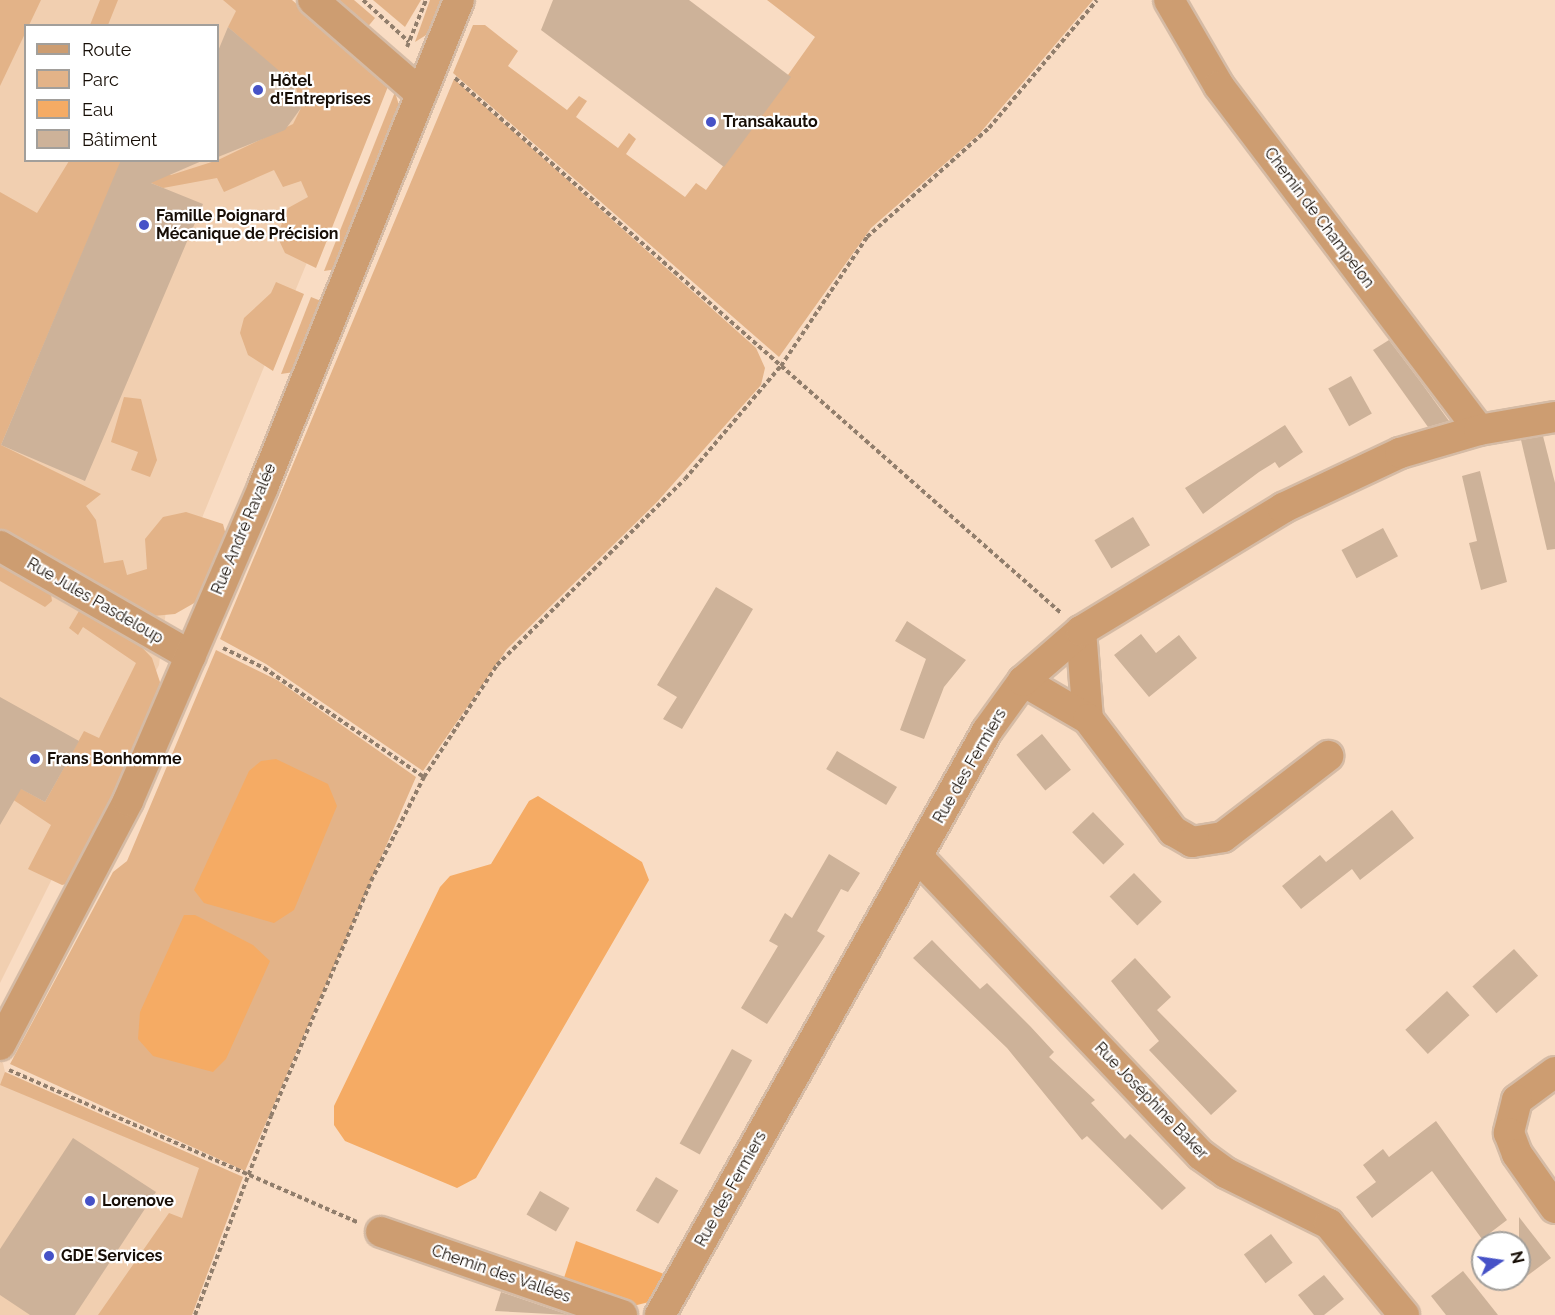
<!DOCTYPE html>
<meta charset="utf-8">
<style>
body{margin:0}
#map{position:relative;width:1555px;height:1315px;overflow:hidden;background:#f9dcc3;font-family:Raleway,sans-serif}
div>[style]{position:absolute}
.built>*{inset:0;background:#f1cfb0}
.green>*{inset:0;background:#e3b388}
.water>*{inset:0;background:#f5ab64}
.building>*{inset:0;background:#cdb299;transform-origin:0 0}
.path>*{height:4px;margin-top:-2px;transform-origin:0;background:repeating-linear-gradient(90deg,#917e6c 0 4.5px,transparent 0 7.5px)}
.roads{filter:drop-shadow(2px 0 #d5bba5) drop-shadow(-2px 0 #d5bba5) drop-shadow(0 2px #d5bba5) drop-shadow(0 -2px #d5bba5)}
.minor>*{height:30px;margin:-15px;padding:0 15px;transform-origin:15px;border-radius:15px;background:#cd9d71}
.dots>*{width:16px;height:16px;translate:-50% -50%;box-sizing:border-box;border:3px solid #fff;border-radius:50%}
span{translate:-50% -50%;white-space:nowrap;text-align:center;line-height:1.15;-webkit-text-stroke:4.5px #fff;paint-order:stroke}
.poi-label{font-size:16px;color:#170e06;font-weight:700}
.left{translate:0 -50%;text-align:left}
.street-label{font-size:16px;color:#170e06}
.legend{position:absolute;left:24px;top:24px;width:195px;height:138px;box-sizing:border-box;background:#fff;border:2px solid #a29f9b;margin:0;padding:8px 10px;list-style:none;font-size:18px;color:#170e06}
.legend li{display:flex;align-items:center;gap:12px;height:30px}
.legend b{width:30px;border:2px solid #a29f9b}
.north{position:absolute;left:1471px;top:1231px;width:60px;height:60px;box-sizing:border-box;background:#fff;border:2px solid #a29f9b;border-radius:50%;rotate:77deg;font-size:16px;font-weight:700;line-height:24px;text-align:center;color:#170e06}
.north::after{content:'';display:block;margin:auto;width:21px;height:27px;background:#4652c7;clip-path:polygon(50% 0,100% 100%,50% 72%,0 100%)}
</style>
<div id="map">
<div class="built">
<div style="clip-path:polygon(evenodd,0 0,274px 0,377px 92px,167px 603px,159px 665px,0 983px,0 0,26px 26px,218px 26px,218px 160px,26px 160px,26px 26px)"></div>
<div style="clip-path:polygon(0 1050px,5px 1072px,243px 1177px,192px 1315px,0 1315px)"></div>
</div>
<div class="green">
<div style="clip-path:polygon(0 0,41px 0,0 86px)"></div>
<div style="clip-path:polygon(100px 0,118px 0,108px 25px,90px 25px)"></div>
<div style="clip-path:polygon(223px 0,292px 0,389px 84px,316px 268px,285px 253px,277px 236px,288px 208px,308px 197px,301px 181px,283px 187px,274px 170px,224px 192px,217px 178px,163px 188px,118px 169px,1px 445px,101px 494px,86px 506px,96px 520px,104px 563px,123px 560px,127px 575px,147px 569px,145px 539px,163px 517px,186px 512px,223px 524px,227px 539px,196px 602px,175px 614px,153px 616px,0 532px,0 192px,37px 213px,69px 161px,137px 161px,171px 175px,218px 160px,293px 124px,301px 108px,296px 87px,228px 27px,236px 11px)"></div>
<div style="clip-path:polygon(332px 0,354px 0,375px 18px,366px 29px)"></div>
<div style="clip-path:polygon(373px 0,421px 0,405px 27px)"></div>
<div style="clip-path:polygon(430px 0,446px 0,431px 32px,415px 42px)"></div>
<div style="clip-path:polygon(767px 0,1093px 0,980px 133px,871px 228px,779px 357px,453px 73px,473px 25px,485px 25px,518px 51px,508px 66px,567px 110px,579px 96px,587px 101px,576px 117px,618px 148px,629px 133px,636px 139px,626px 154px,685px 197px,696px 183px,706px 190px,815px 37px)"></div>
<div style="clip-path:polygon(454px 79px,756px 348px,765px 368px,761px 385px,657px 502px,507px 649px,423px 771px,266px 664px,220px 639px)"></div>
<div style="clip-path:polygon(395px 92px,401px 112px,337px 269px,324px 271px)"></div>
<div style="clip-path:polygon(276px 282px,304px 294px,273px 371px,248px 355px,240px 333px,244px 318px,271px 293px)"></div>
<div style="clip-path:polygon(311px 297px,326px 303px,294px 372px,281px 374px)"></div>
<div style="clip-path:polygon(124px 397px,141px 399px,157px 460px,150px 477px,131px 470px,138px 452px,111px 442px)"></div>
<div style="clip-path:polygon(0 565px,51px 594px,52px 601px,45px 607px,0 581px)"></div>
<div style="clip-path:polygon(79px 611px,135px 640px,152px 658px,160px 682px,157px 705px,75px 882px,62px 885px,28px 869px,51px 825px,0 791px,0 777px,45px 802px,84px 731px,99px 738px,136px 663px,83px 627px,78px 635px,69px 628px)"></div>
<div style="clip-path:polygon(216px 650px,277px 680px,416px 777px,245px 1171px,10px 1064px,113px 872px,127px 861px)"></div>
<div style="clip-path:polygon(5px 1072px,243px 1177px,192px 1315px,98px 1315px,169px 1213px,182px 1218px,199px 1168px,0 1085px)"></div>
</div>
<div class="water">
<div style="clip-path:polygon(276px 759px,328px 784px,337px 806px,294px 910px,274px 923px,204px 903px,194px 890px,249px 771px,261px 761px)"></div>
<div style="clip-path:polygon(538px 796px,642px 862px,649px 880px,476px 1178px,457px 1188px,345px 1141px,334px 1125px,334px 1106px,440px 887px,450px 876px,491px 864px,529px 801px)"></div>
<div style="clip-path:polygon(184px 915px,195px 915px,253px 945px,270px 961px,226px 1059px,213px 1072px,153px 1056px,138px 1039px,140px 1012px)"></div>
<div style="clip-path:polygon(576px 1241px,664px 1274px,649px 1302px,633px 1306px,563px 1281px)"></div>
</div>
<div class="building">
<div style="clip-path:polygon(553px 0,689px 0,791px 77px,724px 167px,541px 30px)"></div>
<div style="clip-path:polygon(228px 27px,291px 81px,301px 108px,285px 130px,218px 157px,218px 51px)"></div>
<div style="clip-path:polygon(121px 160px,204px 160px,151px 183px,203px 204px,85px 481px,1px 445px)"></div>
<div style="clip-path:polygon(1389px 340px,1420px 381px,1449px 421px,1428px 427px,1373px 350px)"></div>
<div style="left:1351px;top:376px;width:43px;height:26px;rotate:61deg"></div>
<div style="clip-path:polygon(1285px 425px,1303px 452px,1279px 468px,1275px 462px,1259px 472px,1203px 514px,1185px 488px)"></div>
<div style="clip-path:polygon(1543px 436px,1555px 483px,1555px 549px,1547px 550px,1521px 440px)"></div>
<div style="clip-path:polygon(1480px 471px,1507px 582px,1481px 590px,1469px 543px,1477px 541px,1462px 476px)"></div>
<div style="left:1133px;top:517px;width:33px;height:45px;rotate:59deg"></div>
<div style="left:1383px;top:528px;width:32px;height:47px;rotate:62deg"></div>
<div style="clip-path:polygon(716px 587px,753px 609px,682px 729px,663px 719px,677px 697px,657px 685px)"></div>
<div style="clip-path:polygon(907px 621px,966px 660px,944px 687px,924px 739px,900px 730px,926px 659px,895px 641px)"></div>
<div style="clip-path:polygon(1141px 634px,1156px 653px,1179px 635px,1197px 658px,1149px 697px,1114px 655px)"></div>
<div style="clip-path:polygon(0 697px,79px 741px,45px 802px,21px 789px,0 825px)"></div>
<div style="left:1042px;top:734px;width:46px;height:33px;rotate:51deg"></div>
<div style="left:837px;top:751px;width:70px;height:21px;rotate:31deg"></div>
<div style="clip-path:polygon(1392px 810px,1414px 838px,1360px 880px,1352px 869px,1301px 909px,1282px 886px,1320px 855px,1326px 862px)"></div>
<div style="left:1093px;top:812px;width:45px;height:29px;rotate:46deg"></div>
<div style="clip-path:polygon(829px 854px,860px 873px,848px 892px,841px 889px,817px 931px,825px 936px,767px 1024px,741px 1008px,778px 946px,769px 941px,785px 913px,792px 918px)"></div>
<div style="left:1134px;top:873px;width:40px;height:34px;rotate:46deg"></div>
<div style="clip-path:polygon(932px 940px,980px 989px,987px 983px,1030px 1026px,1054px 1052px,1049px 1057px,1095px 1100px,1091px 1103px,1125px 1139px,1130px 1134px,1186px 1188px,1162px 1210px,1087px 1136px,1082px 1140px,1007px 1048px,913px 958px)"></div>
<div style="left:1514px;top:949px;width:36px;height:56px;rotate:48deg"></div>
<div style="clip-path:polygon(1135px 958px,1171px 997px,1157px 1010px,1237px 1091px,1211px 1115px,1149px 1050px,1159px 1041px,1111px 981px)"></div>
<div style="left:1447px;top:991px;width:33px;height:57px;rotate:47deg"></div>
<div style="left:732px;top:1049px;width:23px;height:108px;rotate:29deg"></div>
<div style="clip-path:polygon(1436px 1121px,1507px 1220px,1482px 1239px,1432px 1171px,1372px 1218px,1356px 1197px,1376px 1182px,1363px 1165px,1383px 1149px,1389px 1157px)"></div>
<div style="clip-path:polygon(73px 1138px,156px 1192px,75px 1315px,30px 1315px,0 1295px,0 1249px)"></div>
<div style="left:656px;top:1177px;width:26px;height:39px;rotate:31deg"></div>
<div style="left:540px;top:1191px;width:34px;height:27px;rotate:30deg"></div>
<div style="clip-path:polygon(1519px 1217px,1551px 1258px,1527px 1276px,1519px 1266px)"></div>
<div style="left:1271px;top:1234px;width:36px;height:34px;rotate:53deg"></div>
<div style="clip-path:polygon(1463px 1271px,1498px 1315px,1446px 1315px,1431px 1296px)"></div>
<div style="clip-path:polygon(1324px 1275px,1344px 1299px,1324px 1315px,1314px 1315px,1298px 1295px)"></div>
<div style="clip-path:polygon(501px 1292px,569px 1315px,495px 1311px)"></div>
</div>
<div class="path">
<div style="left:363px;top:0;width:62px;rotate:42.4deg"></div>
<div style="left:407px;top:47px;width:51px;rotate:-68deg"></div>
<div style="left:455px;top:78px;width:808px;rotate:41.44deg"></div>
<div style="left:223px;top:648px;width:46px;rotate:26deg"></div>
<div style="left:264px;top:668px;width:194px;rotate:34.3deg"></div>
<div style="left:9px;top:1070px;width:380px;rotate:23.6deg"></div>
<div style="left:195px;top:1315px;width:213px;rotate:-69.1deg"></div>
<div style="left:271px;top:1116px;width:255px;rotate:-66.9deg"></div>
<div style="left:371px;top:881px;width:117px;rotate:-63deg"></div>
<div style="left:424px;top:777px;width:134px;rotate:-56.9deg"></div>
<div style="left:497px;top:665px;width:264px;rotate:-44.7deg"></div>
<div style="left:685px;top:479px;width:148px;rotate:-49.7deg"></div>
<div style="left:781px;top:366px;width:155px;rotate:-56.3deg"></div>
<div style="left:867px;top:237px;width:164px;rotate:-41.8deg"></div>
<div style="left:989px;top:128px;width:167px;rotate:-49.8deg"></div>
</div>
<div class="roads">
<div class="minor">
<div style="left:313px;top:0;width:143px;rotate:41deg"></div>
<div style="left:1169px;top:0;width:99px;rotate:59.8deg"></div>
<div style="left:1219px;top:86px;width:431px;rotate:52.9deg"></div>
<div style="left:0;top:546px;width:220px;rotate:29.9deg"></div>
<div style="left:1081px;top:631px;width:88px;rotate:85.5deg"></div>
<div style="left:1023px;top:681px;width:75px;rotate:30.3deg"></div>
<div style="left:1088px;top:719px;width:141px;rotate:52.8deg"></div>
<div style="left:1173px;top:831px;width:22px;rotate:30deg"></div>
<div style="left:1192px;top:842px;width:31px;rotate:-9deg"></div>
<div style="left:1223px;top:837px;width:133px;rotate:-37.6deg"></div>
<div style="left:918px;top:857px;width:411px;rotate:46.5deg"></div>
<div style="left:1201px;top:1155px;width:31px;rotate:36deg"></div>
<div style="left:1226px;top:1173px;width:115px;rotate:26.3deg"></div>
<div style="left:1329px;top:1224px;width:118px;rotate:50.5deg"></div>
<div style="left:0;top:1045px;width:276px;rotate:-62.3deg"></div>
<div style="left:128px;top:801px;width:342px;rotate:-66.7deg"></div>
<div style="left:263px;top:487px;width:525px;rotate:-68.08deg"></div>
<div style="left:1555px;top:1072px;width:47px;rotate:143.6deg"></div>
<div style="left:1517px;top:1100px;width:34px;rotate:104deg"></div>
<div style="left:1509px;top:1133px;width:22px;rotate:69deg"></div>
<div style="left:1517px;top:1154px;width:66px;rotate:54.9deg"></div>
<div style="left:381px;top:1232px;width:255px;rotate:19deg"></div>
<div style="left:660px;top:1315px;width:669px;rotate:-60.75deg"></div>
<div style="left:987px;top:731px;width:62px;rotate:-54.2deg"></div>
<div style="left:1023px;top:681px;width:77px;rotate:-40.8deg"></div>
<div style="left:1081px;top:631px;width:237px;rotate:-31.3deg"></div>
<div style="left:1283px;top:508px;width:129px;rotate:-25.2deg"></div>
<div style="left:1400px;top:453px;width:82px;rotate:-16.2deg"></div>
<div style="left:1479px;top:430px;width:77px;rotate:-9.7deg"></div>
</div>
</div>
<div class="dots">
<div style="left:258px;top:90px;background:#4652c7"></div>
<div style="left:711px;top:122px;background:#4652c7"></div>
<div style="left:144px;top:225px;background:#4652c7"></div>
<div style="left:35px;top:759px;background:#4652c7"></div>
<div style="left:90px;top:1201px;background:#4652c7"></div>
<div style="left:49px;top:1256px;background:#4652c7"></div>
</div>
<div class="poi-label">
<span class="left" style="left:270px;top:90px">Hôtel<br>d'Entreprises</span>
<span class="left" style="left:723px;top:122px">Transakauto</span>
<span class="left" style="left:156px;top:225px">Famille Poignard<br>Mécanique de Précision</span>
<span class="left" style="left:47px;top:759px">Frans Bonhomme</span>
<span class="left" style="left:102px;top:1201px">Lorenove</span>
<span class="left" style="left:61px;top:1256px">GDE Services</span>
</div>
<div class="street-label">
<span style="left:1319px;top:218px;rotate:53deg">Chemin de Champelon</span>
<span style="left:244px;top:529px;rotate:-67deg">Rue André Ravalée</span>
<span style="left:95px;top:601px;rotate:30deg">Rue Jules Pasdeloup</span>
<span style="left:970px;top:766px;rotate:-60deg">Rue des Fermiers</span>
<span style="left:1151px;top:1101px;rotate:46deg">Rue Joséphine Baker</span>
<span style="left:731px;top:1189px;rotate:-61deg">Rue des Fermiers</span>
<span style="left:501px;top:1274px;rotate:19deg">Chemin des Vallées</span>
</div>
<ul class="legend">
<li><b style="height:8px;background:#cd9d71"></b>Route</li>
<li><b style="height:16px;background:#e3b388"></b>Parc</li>
<li><b style="height:16px;background:#f5ab64"></b>Eau</li>
<li><b style="height:16px;background:#cdb299"></b>Bâtiment</li>
</ul>
<div class="north">N</div>
</div>
